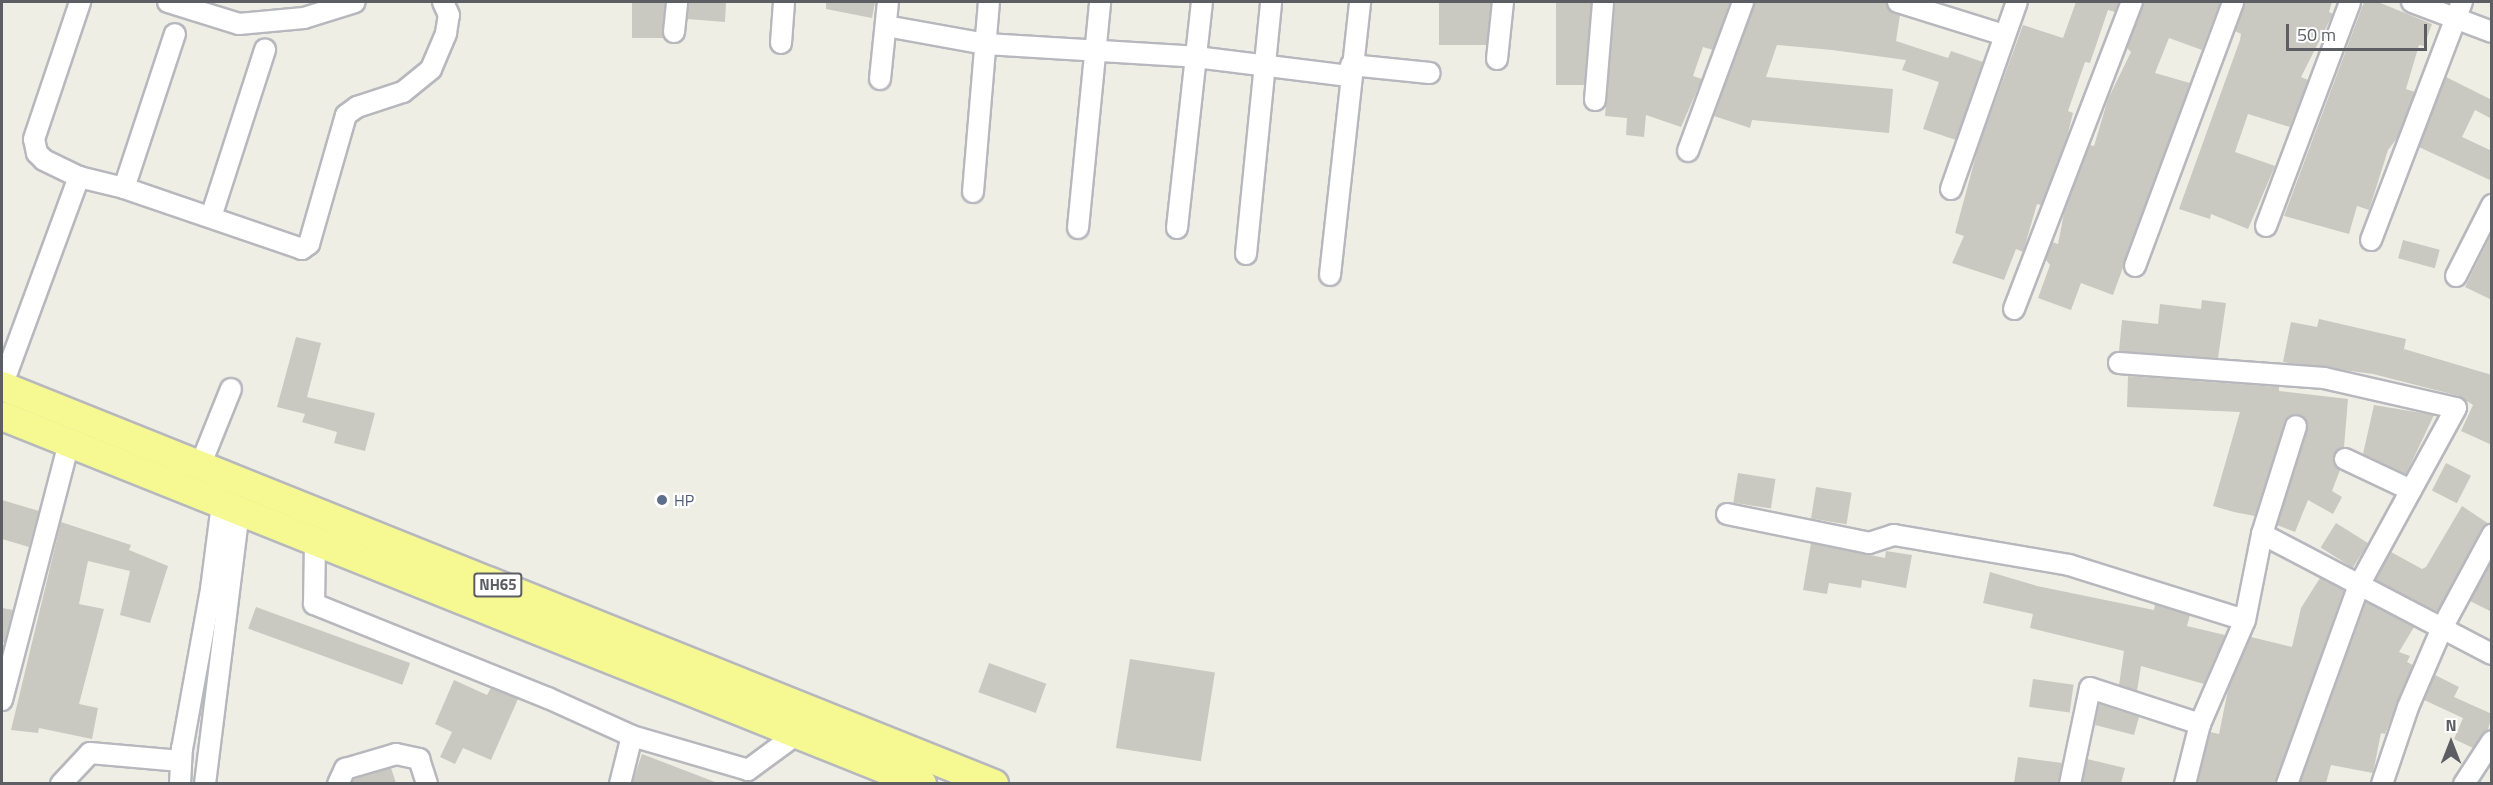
<!DOCTYPE html>
<style>
body{margin:0}
#map{position:relative;width:2493px;height:785px;overflow:hidden;background:#eeeee5;font-family:"Titillium Web",sans-serif}
div>[style]{position:absolute}
.building>*{inset:0;background:#c9c9c1;transform-origin:0 0}
.roads{filter:drop-shadow(2px 0 #b7b8be) drop-shadow(-2px 0 #b7b8be) drop-shadow(0 2px #b7b8be) drop-shadow(0 -2px #b7b8be)}
.minor>*{height:20px;margin:-10px;padding:0 10px;transform-origin:10px;border-radius:10px;background:#fff}
.highway>*{height:28px;margin:-14px;padding:0 14px;transform-origin:14px;border-radius:14px;background:#f6f892}
.dots>*{width:16px;height:16px;translate:-50% -50%;box-sizing:border-box;border:3px solid #fff;border-radius:50%}
span{translate:-50% -50%;white-space:nowrap;text-align:center;line-height:1.15;-webkit-text-stroke:4.5px #fff;paint-order:stroke}
.shield-label span{padding:2px 4px;background:#fff;border:2px solid;border-radius:4px;-webkit-text-stroke-width:0}
.shield-label{font-size:15px;color:#5c5e64;font-weight:700}
.service-label{font-size:16px;color:#4e5e75}
.left{translate:0 -50%;text-align:left}
.frame{position:absolute;inset:0;border:3px solid #5c5e64;pointer-events:none}
.north{position:absolute;left:2421px;top:713px;width:60px;height:60px;-webkit-text-stroke:4px #fff;paint-order:stroke;rotate:0deg;font-size:16px;font-weight:700;line-height:24px;text-align:center;color:#5c5e64}
.north::after{content:'';display:block;margin:auto;width:21px;height:27px;background:#5c5e64;clip-path:polygon(50% 0,100% 100%,50% 72%,0 100%)}
.scale{position:absolute;left:2286px;top:24px;width:141px;height:27px;box-sizing:border-box;border:3px solid #5c5e64;border-top:0;padding-left:8px;font-size:18px;line-height:21px;white-space:nowrap;color:#5c5e64;-webkit-text-stroke:4px #fff;paint-order:stroke}
</style>
<div id="map">
<div class="building">
<div style="left:632px;top:2px;width:33px;height:36px"></div>
<div style="clip-path:polygon(689px 2px,726px 2px,725px 22px,687px 19px)"></div>
<div style="clip-path:polygon(826px 2px,875px 2px,872px 18px,826px 9px)"></div>
<div style="left:1439px;top:2px;width:52px;height:43px"></div>
<div style="left:1556px;top:2px;width:35px;height:83px"></div>
<div style="clip-path:polygon(1615px 2px,1730px 2px,1713px 50px,1703px 47px,1693px 76px,1702px 79px,1681px 127px,1646px 115px,1644px 137px,1626px 135px,1627px 118px,1605px 116px)"></div>
<div style="clip-path:polygon(1755px 2px,1886px 2px,1890px 11px,1900px 15px,1896px 41px,1948px 58px,1951px 51px,1983px 62px,1956px 140px,1923px 129px,1939px 82px,1902px 70px,1906px 60px,1832px 50px,1777px 45px,1766px 77px,1893px 89px,1889px 133px,1752px 120px,1750px 128px,1714px 116px)"></div>
<div style="clip-path:polygon(2076px 2px,2119px 2px,2115px 12px,2108px 10px,2090px 63px,2085px 62px,2068px 111px,2073px 113px,2067px 137px,2041px 205px,2037px 204px,2023px 252px,2016px 249px,2004px 280px,1952px 263px,1964px 236px,1955px 233px,1978px 148px,2023px 25px,2063px 38px)"></div>
<div style="clip-path:polygon(2144px 2px,2220px 2px,2202px 50px,2169px 38px,2155px 73px,2190px 83px,2113px 295px,2081px 283px,2071px 310px,2038px 298px,2050px 265px,2046px 260px,2052px 242px,2058px 244px,2064px 213px,2090px 145px,2094px 146px,2108px 99px,2131px 52px,2127px 48px)"></div>
<div style="clip-path:polygon(2245px 2px,2332px 2px,2329px 12px,2333px 14px,2301px 77px,2308px 80px,2290px 127px,2248px 114px,2235px 152px,2275px 166px,2248px 229px,2211px 214px,2210px 219px,2179px 209px,2240px 40px,2241px 34px,2235px 31px)"></div>
<div style="clip-path:polygon(2364px 2px,2378px 2px,2432px 24px,2424px 46px,2419px 45px,2406px 89px,2415px 92px,2398px 137px,2388px 150px,2369px 210px,2357px 206px,2349px 234px,2284px 216px)"></div>
<div style="clip-path:polygon(2446px 77px,2492px 100px,2492px 119px,2475px 110px,2462px 137px,2492px 151px,2492px 181px,2419px 147px)"></div>
<div style="clip-path:polygon(2492px 233px,2492px 300px,2465px 287px)"></div>
<div style="left:2403px;top:240px;width:38px;height:19px;rotate:15deg"></div>
<div style="clip-path:polygon(2202px 300px,2226px 303px,2218px 358px,2119px 351px,2122px 320px,2158px 324px,2160px 304px,2201px 309px)"></div>
<div style="clip-path:polygon(2319px 319px,2406px 339px,2404px 349px,2492px 375px,2492px 445px,2461px 431px,2473px 405px,2459px 396px,2373px 374px,2283px 362px,2291px 322px,2317px 327px)"></div>
<div style="clip-path:polygon(296px 337px,321px 343px,307px 397px,375px 413px,365px 451px,334px 443px,337px 432px,302px 422px,305px 414px,277px 407px)"></div>
<div style="clip-path:polygon(2128px 376px,2279px 387px,2279px 391px,2348px 399px,2344px 447px,2333px 459px,2340px 470px,2332px 491px,2342px 497px,2333px 514px,2308px 500px,2295px 532px,2277px 525px,2307px 430px,2304px 418px,2293px 414px,2285px 422px,2255px 516px,2234px 512px,2213px 506px,2240px 412px,2127px 407px)"></div>
<div style="clip-path:polygon(2374px 405px,2434px 415px,2406px 474px,2363px 454px)"></div>
<div style="left:2446px;top:463px;width:28px;height:31px;rotate:27deg"></div>
<div style="left:1738px;top:473px;width:38px;height:30px;rotate:9deg"></div>
<div style="left:1816px;top:487px;width:36px;height:32px;rotate:9deg"></div>
<div style="clip-path:polygon(2px 500px,39px 511px,29px 547px,2px 539px)"></div>
<div style="clip-path:polygon(2462px 506px,2489px 524px,2481px 529px,2437px 612px,2376px 580px,2391px 552px,2422px 569px,2426px 567px)"></div>
<div style="clip-path:polygon(61px 522px,131px 545px,129px 550px,168px 566px,150px 623px,120px 615px,130px 571px,88px 561px,79px 604px,104px 609px,79px 704px,98px 708px,92px 739px,39px 728px,38px 733px,11px 730px)"></div>
<div style="left:2336px;top:523px;width:38px;height:29px;rotate:32deg"></div>
<div style="clip-path:polygon(1811px 543px,1885px 558px,1886px 551px,1912px 555px,1906px 588px,1862px 580px,1861px 588px,1829px 583px,1827px 594px,1803px 590px)"></div>
<div style="clip-path:polygon(2492px 561px,2492px 612px,2470px 601px)"></div>
<div style="clip-path:polygon(1990px 572px,2037px 586px,2154px 610px,2155px 604px,2190px 615px,2187px 626px,2225px 635px,2204px 684px,2141px 666px,2137px 691px,2119px 685px,2124px 651px,2030px 628px,2033px 614px,1983px 603px)"></div>
<div style="clip-path:polygon(2320px 578px,2344px 590px,2275px 783px,2198px 783px,2210px 732px,2219px 734px,2228px 690px,2251px 637px,2292px 647px,2301px 608px)"></div>
<div style="clip-path:polygon(2366px 602px,2414px 627px,2399px 652px,2410px 656px,2407px 662px,2413px 665px,2385px 734px,2381px 733px,2373px 773px,2331px 765px,2326px 783px,2300px 783px)"></div>
<div style="left:256px;top:607px;width:164px;height:23px;rotate:20deg"></div>
<div style="clip-path:polygon(2px 608px,13px 610px,5px 643px,2px 642px)"></div>
<div style="left:1130px;top:659px;width:86px;height:90px;rotate:9deg"></div>
<div style="left:989px;top:663px;width:61px;height:31px;rotate:20deg"></div>
<div style="clip-path:polygon(2435px 675px,2459px 687px,2454px 697px,2492px 714px,2488px 730px,2473px 748px,2454px 739px,2463px 718px,2424px 700px)"></div>
<div style="left:2033px;top:679px;width:41px;height:28px;rotate:8deg"></div>
<div style="clip-path:polygon(454px 680px,487px 695px,491px 688px,518px 699px,491px 760px,463px 748px,455px 764px,440px 757px,452px 732px,435px 724px)"></div>
<div style="clip-path:polygon(2099px 704px,2139px 717px,2134px 735px,2095px 725px)"></div>
<div style="clip-path:polygon(642px 754px,715px 782px,714px 783px,632px 783px)"></div>
<div style="clip-path:polygon(2018px 757px,2062px 763px,2058px 783px,2014px 783px)"></div>
<div style="clip-path:polygon(2087px 759px,2125px 768px,2121px 783px,2082px 783px)"></div>
<div style="clip-path:polygon(391px 768px,396px 783px,351px 783px,354px 779px)"></div>
</div>
<div class="roads">
<div class="minor">
<div style="left:168px;top:2px;width:74px;rotate:17.2deg"></div>
<div style="left:239px;top:24px;width:65px;rotate:-5.3deg"></div>
<div style="left:304px;top:18px;width:53px;rotate:-17.4deg"></div>
<div style="left:1898px;top:2px;width:111px;rotate:17.3deg"></div>
<div style="left:2412px;top:2px;width:85px;rotate:20.6deg"></div>
<div style="left:886px;top:26px;width:102px;rotate:10.2deg"></div>
<div style="left:986px;top:44px;width:210px;rotate:3.5deg"></div>
<div style="left:1196px;top:57px;width:154px;rotate:7.1deg"></div>
<div style="left:674px;top:32px;width:30px;rotate:-84deg"></div>
<div style="left:781px;top:43px;width:41px;rotate:-85.8deg"></div>
<div style="left:1497px;top:59px;width:57px;rotate:-84deg"></div>
<div style="left:1351px;top:65px;width:79px;rotate:5.8deg"></div>
<div style="left:880px;top:79px;width:77px;rotate:-84.1deg"></div>
<div style="left:1595px;top:100px;width:98px;rotate:-85.3deg"></div>
<div style="left:1688px;top:151px;width:159px;rotate:-69.7deg"></div>
<div style="left:79px;top:177px;width:46px;rotate:13.7deg"></div>
<div style="left:124px;top:188px;width:188px;rotate:18.9deg"></div>
<div style="left:302px;top:249px;width:9px;rotate:-36deg"></div>
<div style="left:309px;top:244px;width:134px;rotate:-74deg"></div>
<div style="left:346px;top:115px;width:14px;rotate:-36deg"></div>
<div style="left:357px;top:107px;width:48px;rotate:-18.1deg"></div>
<div style="left:403px;top:92px;width:36px;rotate:-39deg"></div>
<div style="left:431px;top:69px;width:39px;rotate:-67deg"></div>
<div style="left:446px;top:33px;width:18px;rotate:-81deg"></div>
<div style="left:449px;top:15px;width:14px;rotate:-115deg"></div>
<div style="left:124px;top:188px;width:162px;rotate:-71.7deg"></div>
<div style="left:1951px;top:189px;width:198px;rotate:-70.6deg"></div>
<div style="left:973px;top:192px;width:191px;rotate:-85.2deg"></div>
<div style="left:211px;top:217px;width:176px;rotate:-72.1deg"></div>
<div style="left:2266px;top:226px;width:239px;rotate:-69.4deg"></div>
<div style="left:1078px;top:228px;width:227px;rotate:-84.4deg"></div>
<div style="left:1177px;top:228px;width:227px;rotate:-83.7deg"></div>
<div style="left:2371px;top:240px;width:255px;rotate:-69.1deg"></div>
<div style="left:1246px;top:254px;width:253px;rotate:-84.3deg"></div>
<div style="left:2135px;top:266px;width:282px;rotate:-69.6deg"></div>
<div style="left:1330px;top:275px;width:275px;rotate:-83.7deg"></div>
<div style="left:2456px;top:276px;width:80px;rotate:-63.1deg"></div>
<div style="left:2014px;top:309px;width:329px;rotate:-69deg"></div>
<div style="left:2119px;top:363px;width:206px;rotate:4.2deg"></div>
<div style="left:2324px;top:378px;width:135px;rotate:12.8deg"></div>
<div style="left:2456px;top:408px;width:202px;rotate:118.7deg"></div>
<div style="left:2359px;top:585px;width:212px;rotate:109.9deg"></div>
<div style="left:2px;top:386px;width:223px;rotate:-69.8deg"></div>
<div style="left:79px;top:177px;width:39px;rotate:-154deg"></div>
<div style="left:44px;top:160px;width:10px;rotate:-135deg"></div>
<div style="left:37px;top:153px;width:14px;rotate:-102deg"></div>
<div style="left:34px;top:139px;width:145px;rotate:-71.4deg"></div>
<div style="left:2345px;top:459px;width:73px;rotate:25.2deg"></div>
<div style="left:200px;top:466px;width:83px;rotate:-68.1deg"></div>
<div style="left:1727px;top:514px;width:145px;rotate:11.5deg"></div>
<div style="left:1869px;top:543px;width:26px;rotate:-18deg"></div>
<div style="left:1894px;top:535px;width:178px;rotate:9.7deg"></div>
<div style="left:2069px;top:565px;width:184px;rotate:17.4deg"></div>
<div style="left:2262px;top:534px;width:259px;rotate:27.6deg"></div>
<div style="left:315px;top:542px;width:62px;rotate:90.9deg"></div>
<div style="left:314px;top:604px;width:252px;rotate:21.9deg"></div>
<div style="left:548px;top:698px;width:92px;rotate:24.3deg"></div>
<div style="left:632px;top:736px;width:121px;rotate:16.3deg"></div>
<div style="left:748px;top:770px;width:61px;rotate:-36.3deg"></div>
<div style="left:2px;top:700px;width:266px;rotate:-75.4deg"></div>
<div style="left:61px;top:784px;width:42px;rotate:-46.9deg"></div>
<div style="left:90px;top:753px;width:91px;rotate:5deg"></div>
<div style="left:180px;top:784px;width:35px;rotate:-87deg"></div>
<div style="left:182px;top:749px;width:163px;rotate:-79.7deg"></div>
<div style="left:211px;top:589px;width:86px;rotate:-82.6deg"></div>
<div style="left:205px;top:784px;width:275px;rotate:-82.9deg"></div>
<div style="left:338px;top:784px;width:17px;rotate:-65deg"></div>
<div style="left:345px;top:769px;width:53px;rotate:-16.4deg"></div>
<div style="left:396px;top:754px;width:24px;rotate:12deg"></div>
<div style="left:419px;top:759px;width:26px;rotate:72deg"></div>
<div style="left:620px;top:784px;width:49px;rotate:-76deg"></div>
<div style="left:2070px;top:784px;width:98px;rotate:-78.2deg"></div>
<div style="left:2090px;top:688px;width:116px;rotate:18.1deg"></div>
<div style="left:2185px;top:784px;width:62px;rotate:-76deg"></div>
<div style="left:2200px;top:724px;width:113px;rotate:-66.6deg"></div>
<div style="left:2245px;top:620px;width:88px;rotate:-78.8deg"></div>
<div style="left:2262px;top:534px;width:113px;rotate:-72.5deg"></div>
<div style="left:2382px;top:784px;width:81px;rotate:-71.3deg"></div>
<div style="left:2408px;top:707px;width:86px;rotate:-66.7deg"></div>
<div style="left:2442px;top:628px;width:106px;rotate:-61.7deg"></div>
<div style="left:2464px;top:784px;width:51px;rotate:-56.9deg"></div>
</div>
<div class="highway">
<div style="left:2px;top:386px;width:1069px;rotate:21.86deg"></div>
<div style="left:2px;top:416px;width:991px;rotate:21.8deg"></div>
</div>
</div>
<div class="dots">
<div style="left:662px;top:500px;background:#5c6f8a"></div>
</div>
<div class="shield-label">
<span style="left:498px;top:585px">NH65</span>
</div>
<div class="service-label">
<span class="left" style="left:674px;top:500px">HP</span>
</div>
<div class="frame"></div>
<div class="north">N</div>
<div class="scale">50 m</div>
</div>
